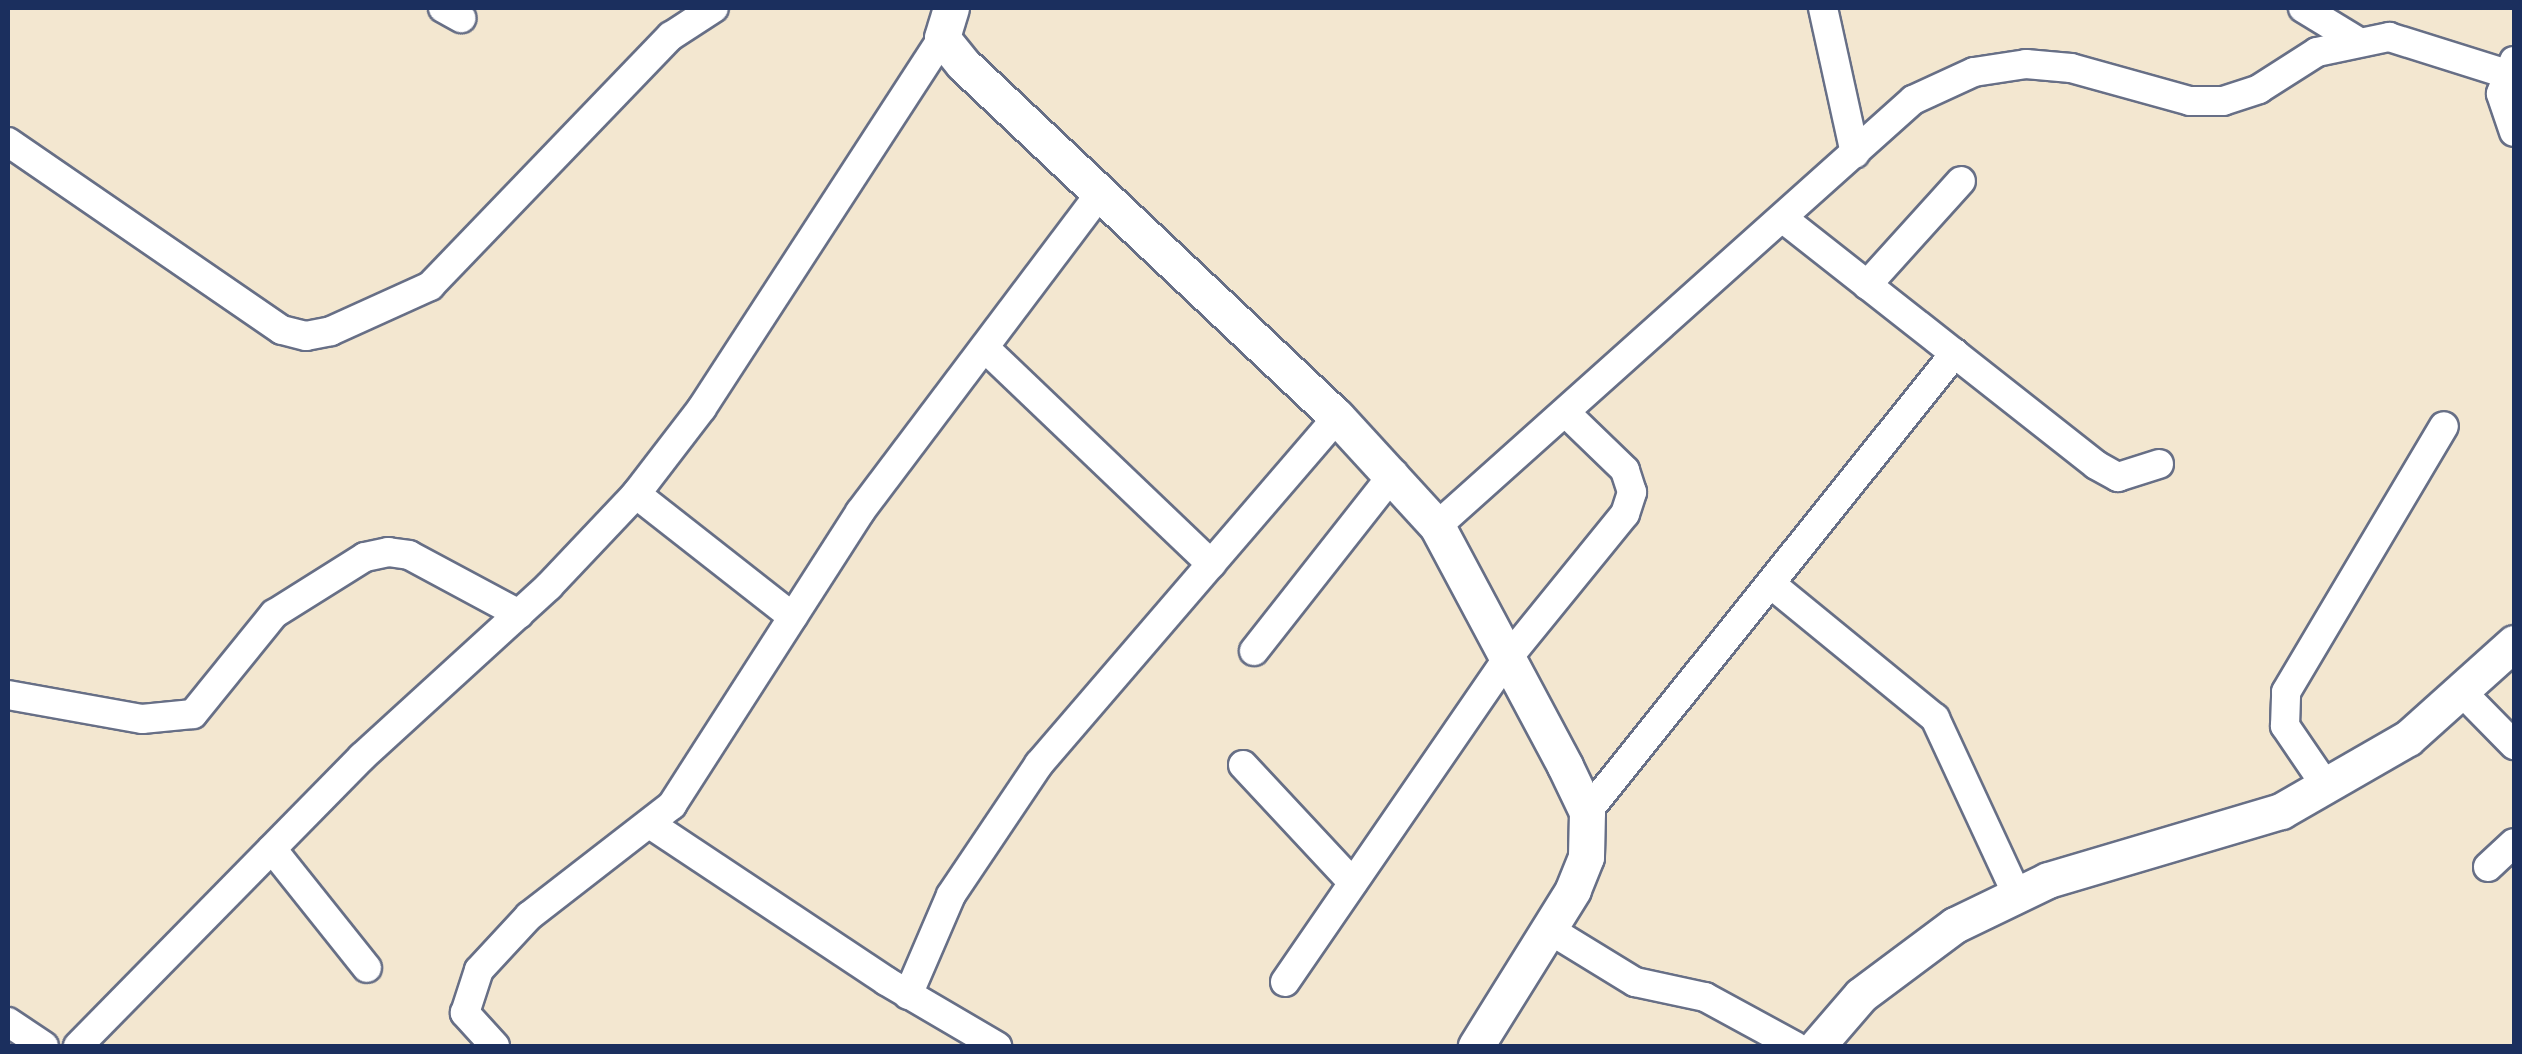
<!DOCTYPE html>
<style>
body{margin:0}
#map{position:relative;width:2522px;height:1054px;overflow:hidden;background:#f3e7d0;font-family:Cardo,serif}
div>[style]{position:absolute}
.roads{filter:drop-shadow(2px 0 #676f86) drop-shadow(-2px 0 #676f86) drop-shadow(0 2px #676f86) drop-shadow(0 -2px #676f86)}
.minor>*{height:28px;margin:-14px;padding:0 14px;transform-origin:14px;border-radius:14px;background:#fff}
.tertiary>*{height:35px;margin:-17.5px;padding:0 17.5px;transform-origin:17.5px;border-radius:17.5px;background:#fff}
span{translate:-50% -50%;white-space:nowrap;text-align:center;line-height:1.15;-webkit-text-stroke:8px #fff;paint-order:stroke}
.frame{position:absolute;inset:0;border:10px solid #1b2f5e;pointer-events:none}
</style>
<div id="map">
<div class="roads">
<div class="minor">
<div style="left:443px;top:8px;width:21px;rotate:29deg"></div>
<div style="left:1823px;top:8px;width:149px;rotate:77.6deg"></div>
<div style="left:2303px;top:8px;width:60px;rotate:31.3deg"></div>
<div style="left:2514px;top:61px;width:35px;rotate:112deg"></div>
<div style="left:2501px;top:94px;width:40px;rotate:71.1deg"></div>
<div style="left:8px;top:142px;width:332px;rotate:34.5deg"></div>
<div style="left:282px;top:330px;width:25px;rotate:14deg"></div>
<div style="left:306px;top:336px;width:25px;rotate:-11deg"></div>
<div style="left:331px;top:331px;width:109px;rotate:-24.4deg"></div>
<div style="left:430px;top:286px;width:347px;rotate:-46.1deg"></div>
<div style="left:671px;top:36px;width:51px;rotate:-33.1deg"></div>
<div style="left:1785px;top:220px;width:396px;rotate:38.2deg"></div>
<div style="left:2096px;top:465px;width:25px;rotate:29deg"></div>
<div style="left:2118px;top:477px;width:43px;rotate:-17.6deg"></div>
<div style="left:1867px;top:285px;width:140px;rotate:-47.9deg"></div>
<div style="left:985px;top:348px;width:313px;rotate:43.7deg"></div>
<div style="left:636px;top:494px;width:199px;rotate:38.1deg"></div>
<div style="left:1437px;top:526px;width:639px;rotate:-41.83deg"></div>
<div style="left:1913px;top:100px;width:67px;rotate:-24.7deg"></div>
<div style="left:1974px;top:72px;width:53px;rotate:-8.7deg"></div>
<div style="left:2026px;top:64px;width:45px;rotate:5.1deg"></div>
<div style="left:2071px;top:68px;width:123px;rotate:15.5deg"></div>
<div style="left:2190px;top:101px;width:33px"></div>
<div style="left:2223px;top:101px;width:38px;rotate:-18deg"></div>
<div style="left:2259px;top:89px;width:69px;rotate:-32.5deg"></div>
<div style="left:2317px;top:52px;width:74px;rotate:-11.8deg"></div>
<div style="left:2389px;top:37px;width:124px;rotate:17.4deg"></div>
<div style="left:1771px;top:584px;width:212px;rotate:39.3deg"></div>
<div style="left:1935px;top:718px;width:195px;rotate:65.1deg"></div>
<div style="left:1254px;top:651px;width:226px;rotate:-51.8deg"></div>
<div style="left:2461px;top:691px;width:76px;rotate:45.5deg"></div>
<div style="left:8px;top:695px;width:136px;rotate:10.2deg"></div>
<div style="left:142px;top:719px;width:51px;rotate:-5.6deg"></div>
<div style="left:193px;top:714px;width:129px;rotate:-51deg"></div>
<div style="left:274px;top:614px;width:107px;rotate:-32.1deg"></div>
<div style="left:365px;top:557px;width:24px;rotate:-12deg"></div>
<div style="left:388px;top:552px;width:21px;rotate:8deg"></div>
<div style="left:409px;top:555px;width:125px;rotate:28.2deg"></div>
<div style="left:1243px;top:765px;width:161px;rotate:47deg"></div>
<div style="left:2326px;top:786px;width:73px;rotate:-124.3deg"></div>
<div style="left:2285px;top:726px;width:34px;rotate:-88deg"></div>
<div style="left:2286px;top:692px;width:309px;rotate:-59.3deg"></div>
<div style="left:1587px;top:812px;width:588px;rotate:-51.28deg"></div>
<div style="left:650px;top:824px;width:283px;rotate:33.6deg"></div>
<div style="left:886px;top:981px;width:129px;rotate:30.4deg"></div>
<div style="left:272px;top:849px;width:152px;rotate:51.4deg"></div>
<div style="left:2488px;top:867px;width:35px;rotate:-43deg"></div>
<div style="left:1550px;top:930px;width:100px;rotate:31.5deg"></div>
<div style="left:1635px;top:982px;width:72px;rotate:12.1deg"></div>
<div style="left:1705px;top:997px;width:102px;rotate:28.6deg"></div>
<div style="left:1285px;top:982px;width:392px;rotate:-55.5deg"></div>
<div style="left:1507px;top:659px;width:187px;rotate:-50.9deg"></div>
<div style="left:1625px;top:514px;width:23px;rotate:-72deg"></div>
<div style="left:1632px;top:492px;width:23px;rotate:-108deg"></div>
<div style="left:1625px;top:470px;width:82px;rotate:-136deg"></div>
<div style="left:908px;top:995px;width:109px;rotate:-66.7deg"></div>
<div style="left:951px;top:895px;width:158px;rotate:-56.1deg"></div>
<div style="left:1039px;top:764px;width:457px;rotate:-49.3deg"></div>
<div style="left:8px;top:1022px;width:43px;rotate:33.7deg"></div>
<div style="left:78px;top:1046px;width:405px;rotate:-45.5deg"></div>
<div style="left:362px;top:757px;width:253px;rotate:-42.4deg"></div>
<div style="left:549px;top:586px;width:127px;rotate:-46.6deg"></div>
<div style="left:636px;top:494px;width:108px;rotate:-52.5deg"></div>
<div style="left:702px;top:408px;width:441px;rotate:-57deg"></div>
<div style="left:495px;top:1046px;width:45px;rotate:-132.3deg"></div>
<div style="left:465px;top:1013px;width:45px;rotate:-72deg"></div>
<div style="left:479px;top:970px;width:74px;rotate:-47.2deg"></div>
<div style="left:529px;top:916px;width:181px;rotate:-37.8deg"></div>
<div style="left:672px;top:805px;width:348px;rotate:-57.3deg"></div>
<div style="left:860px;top:512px;width:399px;rotate:-53deg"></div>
</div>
<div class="tertiary">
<div style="left:951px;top:8px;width:31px;rotate:107deg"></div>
<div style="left:942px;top:38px;width:33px;rotate:51deg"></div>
<div style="left:963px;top:64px;width:514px;rotate:43.35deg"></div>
<div style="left:1337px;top:417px;width:148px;rotate:47.5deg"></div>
<div style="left:1437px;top:526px;width:272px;rotate:61.9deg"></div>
<div style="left:1565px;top:766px;width:51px;rotate:64.4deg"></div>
<div style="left:1587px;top:812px;width:45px;rotate:91.3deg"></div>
<div style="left:1586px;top:857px;width:35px;rotate:112deg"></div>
<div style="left:1573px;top:890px;width:184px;rotate:121.9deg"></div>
<div style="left:1817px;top:1046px;width:67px;rotate:-49.2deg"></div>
<div style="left:1861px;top:995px;width:117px;rotate:-36.7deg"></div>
<div style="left:1955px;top:925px;width:103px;rotate:-25.8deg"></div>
<div style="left:2048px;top:880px;width:243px;rotate:-16.5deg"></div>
<div style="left:2281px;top:811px;width:146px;rotate:-29.9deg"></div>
<div style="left:2408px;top:738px;width:142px;rotate:-41.9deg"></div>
</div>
</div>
<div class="frame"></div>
</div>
